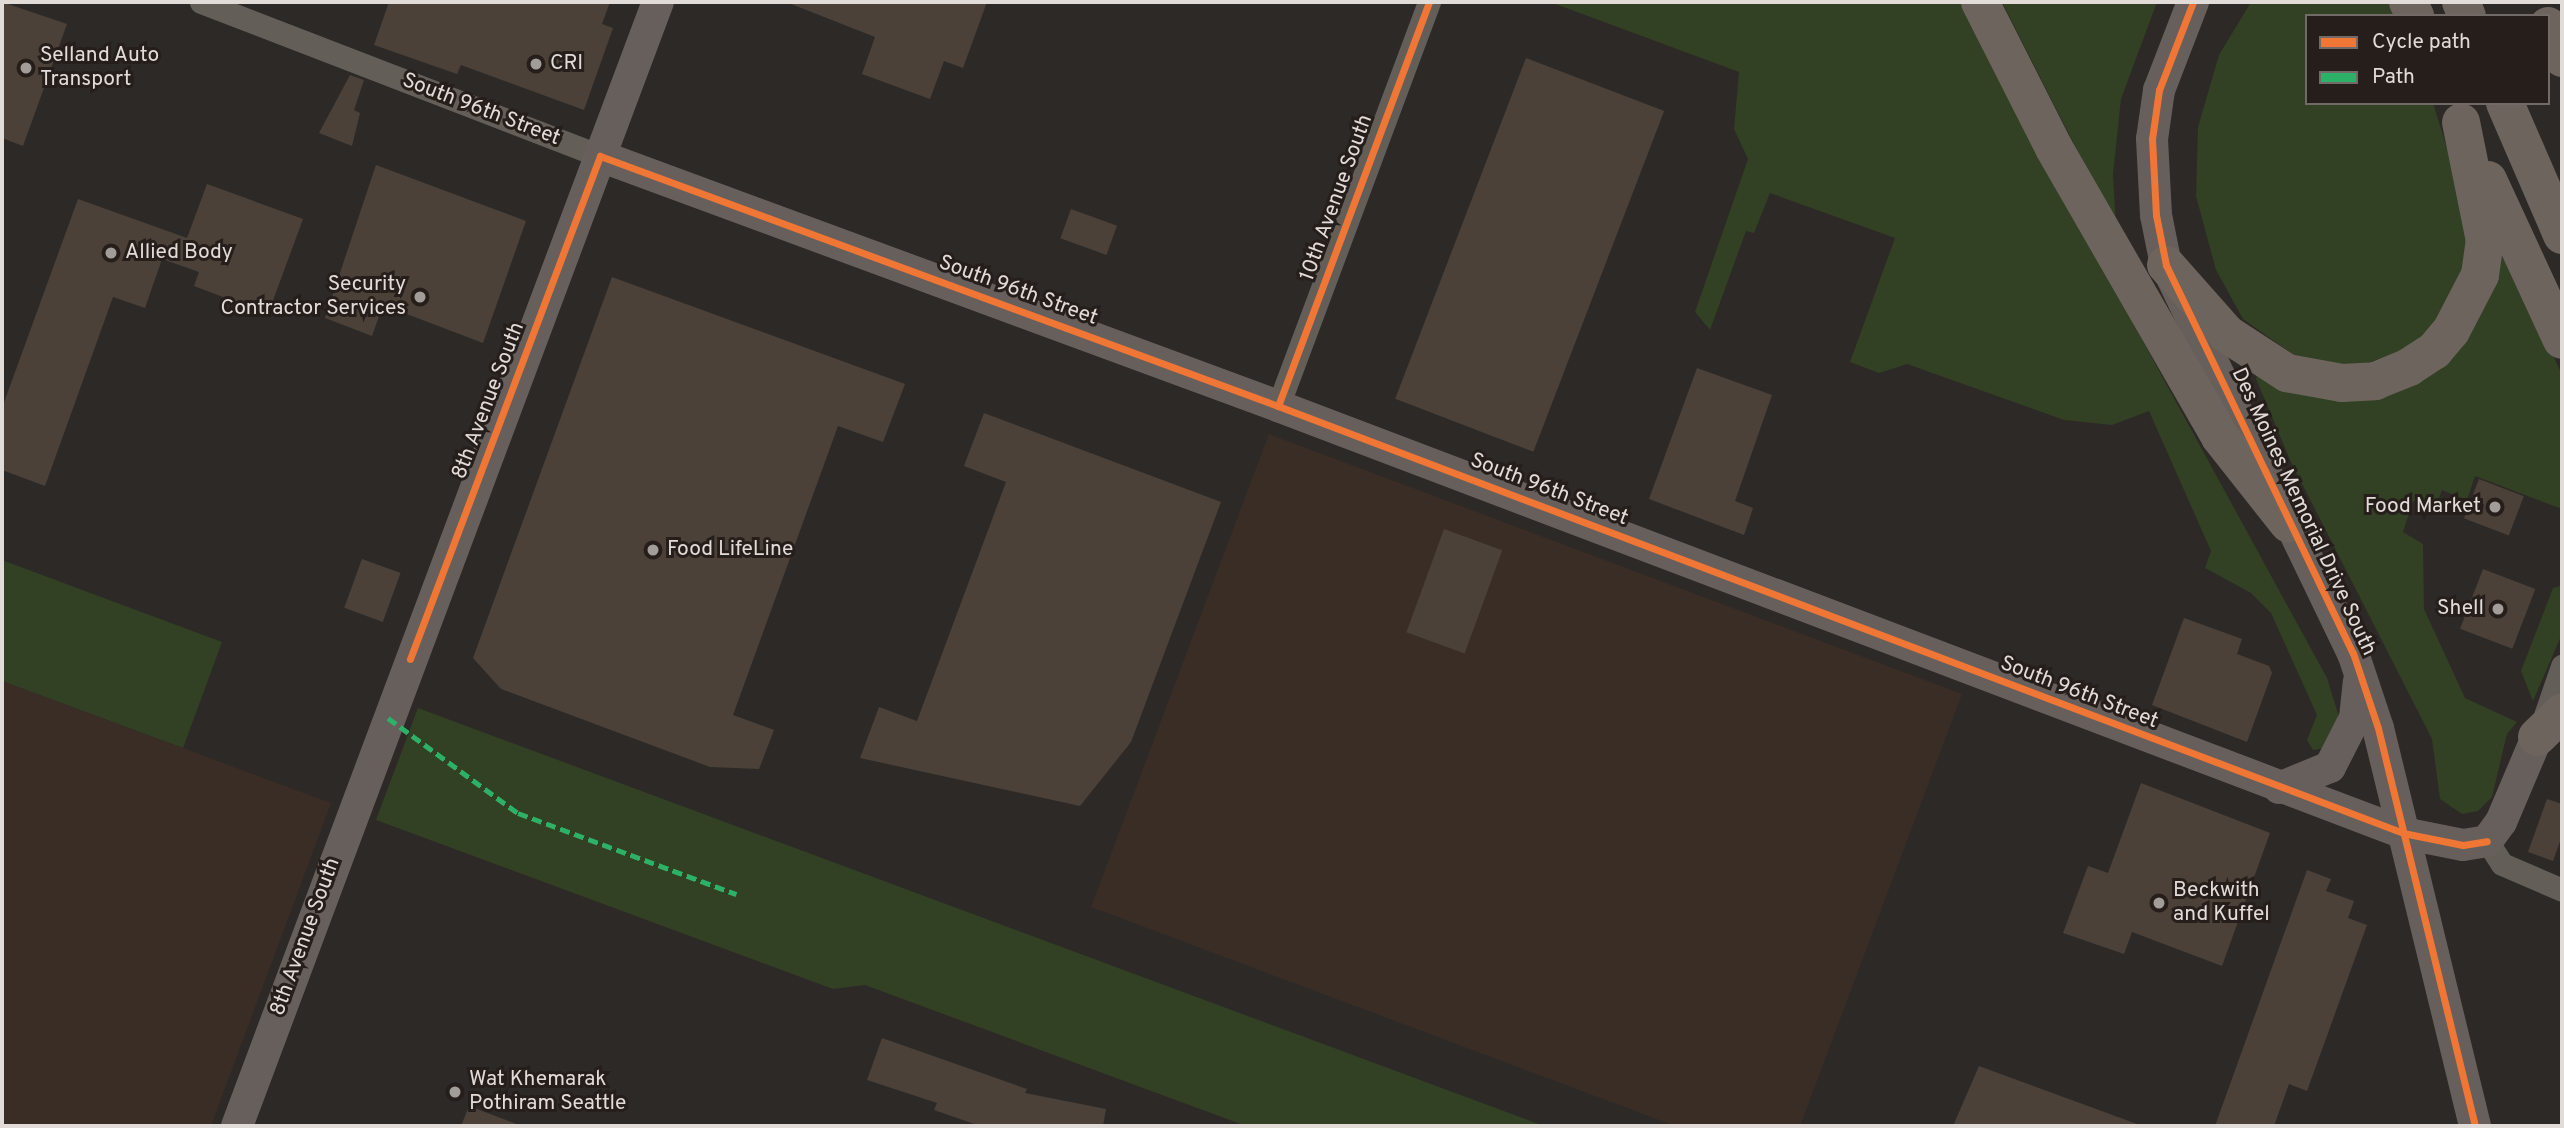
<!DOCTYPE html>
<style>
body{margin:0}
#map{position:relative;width:2564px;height:1128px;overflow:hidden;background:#2d2926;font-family:Overpass,sans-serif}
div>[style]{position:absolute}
.built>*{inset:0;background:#3a2d26}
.green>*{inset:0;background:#324023}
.building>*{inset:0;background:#4b4139;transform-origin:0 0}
.street>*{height:23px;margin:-11.5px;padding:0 11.5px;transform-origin:11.5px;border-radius:11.5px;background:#645e59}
.secondary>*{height:32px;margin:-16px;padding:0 16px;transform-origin:16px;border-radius:16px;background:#675f5b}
.highway>*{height:38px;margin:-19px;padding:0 19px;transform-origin:19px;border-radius:19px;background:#6d645d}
.quiet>*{height:5px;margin-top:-2.5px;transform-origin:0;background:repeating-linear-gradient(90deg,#2db169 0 10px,transparent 0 15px)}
.cycleway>*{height:7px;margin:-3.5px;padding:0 3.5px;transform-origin:3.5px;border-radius:3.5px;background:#f07635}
.dots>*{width:19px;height:19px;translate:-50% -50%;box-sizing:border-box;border:4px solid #261e1a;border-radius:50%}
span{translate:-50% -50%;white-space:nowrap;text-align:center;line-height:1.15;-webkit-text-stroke:6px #261e1a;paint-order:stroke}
.poi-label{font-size:21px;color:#e2dcd9}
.left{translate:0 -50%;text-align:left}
.right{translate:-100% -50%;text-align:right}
.street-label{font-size:21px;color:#e2dcd9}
.frame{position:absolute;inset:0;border:4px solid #e2dcd9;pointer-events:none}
.legend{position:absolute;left:2305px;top:14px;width:245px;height:91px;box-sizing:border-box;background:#261e1a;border:2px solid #716a66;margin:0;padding:9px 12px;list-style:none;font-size:21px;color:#e2dcd9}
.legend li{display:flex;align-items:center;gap:14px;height:35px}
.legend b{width:35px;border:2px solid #716a66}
</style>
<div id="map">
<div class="built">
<div style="clip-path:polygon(1269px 434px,1962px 694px,1800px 1126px,1675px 1126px,1091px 907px)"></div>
<div style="clip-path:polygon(2px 681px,331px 803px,211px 1126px,2px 1126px)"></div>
</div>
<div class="green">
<div style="clip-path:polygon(1550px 2px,1966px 2px,1999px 78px,2327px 678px,2340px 720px,2325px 748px,2313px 750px,2307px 740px,2317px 715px,2271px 613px,2251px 593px,2205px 568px,2211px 551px,2149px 411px,2112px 425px,2064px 420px,1907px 364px,1879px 373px,1850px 362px,1895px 238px,1770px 193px,1754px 233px,1746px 231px,1710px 330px,1695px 312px,1748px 159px,1734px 129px,1739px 72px)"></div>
<div style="clip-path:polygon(2002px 2px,2157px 2px,2121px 99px,2113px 174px,2116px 227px)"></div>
<div style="clip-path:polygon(2251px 2px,2390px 2px,2396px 16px,2307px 16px,2307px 103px,2433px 103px,2469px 219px,2461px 285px,2417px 345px,2356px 367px,2298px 358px,2243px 319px,2216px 270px,2196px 196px,2198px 127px,2219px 55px)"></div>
<div style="clip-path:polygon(2500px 238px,2562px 375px,2562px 509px,2475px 476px,2467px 500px,2442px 490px,2435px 509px,2413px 501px,2403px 532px,2423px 544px,2424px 609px,2465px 698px,2517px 722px,2507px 734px,2492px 797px,2478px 811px,2462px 814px,2440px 799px,2432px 739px,2291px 462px,2256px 379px,2257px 374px,2379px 393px)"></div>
<div style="clip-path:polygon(2px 560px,222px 642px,183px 748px,2px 681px)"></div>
<div style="clip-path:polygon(2560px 586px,2562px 634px,2533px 701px,2521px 671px,2553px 588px)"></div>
<div style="clip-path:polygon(418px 708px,1544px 1126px,1246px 1126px,865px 985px,833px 989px,376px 820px)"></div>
</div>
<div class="building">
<div style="clip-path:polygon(2px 2px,67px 24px,23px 146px,2px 138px)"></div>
<div style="clip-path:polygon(389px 2px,610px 2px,602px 24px,613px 28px,584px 110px,461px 65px,457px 74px,374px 45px)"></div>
<div style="clip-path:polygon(786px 2px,987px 2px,963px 68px,944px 61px,930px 99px,862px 74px,875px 37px)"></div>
<div style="left:1526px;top:58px;width:148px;height:365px;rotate:21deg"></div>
<div style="clip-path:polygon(350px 75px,364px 80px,354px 110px,360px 113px,352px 146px,319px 133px)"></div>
<div style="clip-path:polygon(376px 165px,526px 221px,483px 343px,383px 305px,372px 336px,325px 318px)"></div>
<div style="clip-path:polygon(207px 184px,303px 219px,268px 314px,194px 286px,199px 272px,162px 259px,145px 308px,113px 297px,45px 486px,2px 470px,2px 408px,78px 199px,187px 238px)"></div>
<div style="left:1071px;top:209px;width:49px;height:31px;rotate:20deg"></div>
<div style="clip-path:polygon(612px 277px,905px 384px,883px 442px,838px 426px,733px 715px,774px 730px,759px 769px,710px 767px,501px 689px,473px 658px)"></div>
<div style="clip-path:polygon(1697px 368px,1772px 395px,1735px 501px,1753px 508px,1744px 535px,1649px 499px)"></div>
<div style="clip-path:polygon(984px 413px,1221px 502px,1131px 742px,1080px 806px,860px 758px,879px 707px,917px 721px,1006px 482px,964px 466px)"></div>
<div style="left:2479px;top:479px;width:48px;height:42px;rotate:21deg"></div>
<div style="left:1444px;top:529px;width:62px;height:110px;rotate:20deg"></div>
<div style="left:362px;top:559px;width:41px;height:52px;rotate:20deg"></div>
<div style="left:2483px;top:569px;width:56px;height:64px;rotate:21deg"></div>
<div style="clip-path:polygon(2184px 618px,2242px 639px,2237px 654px,2269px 666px,2272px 673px,2247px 742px,2152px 705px)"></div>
<div style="clip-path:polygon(2141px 783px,2270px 833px,2222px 966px,2132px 932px,2124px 954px,2063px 933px,2088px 866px,2108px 873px)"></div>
<div style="clip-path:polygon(2547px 799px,2562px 804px,2562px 836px,2553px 861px,2528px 852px)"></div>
<div style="clip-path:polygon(2307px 870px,2331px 879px,2326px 891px,2354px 901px,2348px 918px,2367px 925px,2307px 1091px,2289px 1084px,2274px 1126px,2215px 1126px)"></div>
<div style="clip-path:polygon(882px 1038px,1027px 1089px,1025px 1093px,1106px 1109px,1103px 1126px,980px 1126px,934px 1110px,937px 1103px,867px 1080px)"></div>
<div style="clip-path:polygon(1979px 1066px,2137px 1124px,2137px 1126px,1953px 1126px)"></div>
<div style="clip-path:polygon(469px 1106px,519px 1125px,518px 1126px,461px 1126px)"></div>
</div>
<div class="street">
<div style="left:201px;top:2px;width:428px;rotate:21.1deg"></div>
<div style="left:1278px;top:406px;width:431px;rotate:-69.5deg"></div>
<div style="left:2541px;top:727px;width:65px;rotate:-71deg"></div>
<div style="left:2487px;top:841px;width:27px;rotate:57deg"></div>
<div style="left:2502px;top:864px;width:65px;rotate:23.4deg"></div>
</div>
<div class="secondary">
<div style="left:2193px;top:2px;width:94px;rotate:111.1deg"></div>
<div style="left:2159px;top:90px;width:49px;rotate:98.1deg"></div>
<div style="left:2152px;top:139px;width:76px;rotate:87deg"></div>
<div style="left:2156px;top:215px;width:51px;rotate:78.7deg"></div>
<div style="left:2166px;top:265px;width:431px;rotate:64.3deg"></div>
<div style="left:2353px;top:653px;width:79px;rotate:71.6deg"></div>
<div style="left:2378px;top:728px;width:410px;rotate:76.3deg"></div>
<div style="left:600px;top:156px;width:723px;rotate:20.24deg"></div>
<div style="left:1278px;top:406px;width:1203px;rotate:20.78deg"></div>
<div style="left:2403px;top:833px;width:61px;rotate:11.3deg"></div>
<div style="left:2463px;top:845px;width:24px;rotate:-9deg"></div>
<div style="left:2487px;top:841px;width:24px;rotate:-54deg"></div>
<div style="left:2501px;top:822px;width:92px;rotate:-67deg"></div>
<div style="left:2279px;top:788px;width:55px;rotate:-22.4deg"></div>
<div style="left:2330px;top:767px;width:55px;rotate:-63deg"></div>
<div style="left:2355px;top:718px;width:36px;rotate:-84deg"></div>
<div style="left:237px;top:1126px;width:1200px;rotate:-69.47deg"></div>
</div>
<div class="highway">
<div style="left:1980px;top:2px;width:164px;rotate:63.1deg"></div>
<div style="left:2054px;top:148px;width:333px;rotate:60.1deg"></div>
<div style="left:2220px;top:437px;width:110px;rotate:51.7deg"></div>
<div style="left:2408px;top:2px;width:16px;rotate:63deg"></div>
<div style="left:2461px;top:2px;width:15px;rotate:67deg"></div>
<div style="left:2548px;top:26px;width:35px;rotate:66deg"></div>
<div style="left:2505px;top:103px;width:144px;rotate:66.6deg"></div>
<div style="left:2488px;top:180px;width:176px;rotate:65.2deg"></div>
<div style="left:2166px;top:265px;width:92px;rotate:48.5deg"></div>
<div style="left:2227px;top:334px;width:72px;rotate:33deg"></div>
<div style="left:2287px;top:373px;width:56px;rotate:10.3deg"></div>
<div style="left:2342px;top:383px;width:33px;rotate:-3deg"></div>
<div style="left:2375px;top:381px;width:37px;rotate:-22deg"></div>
<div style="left:2409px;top:367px;width:30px;rotate:-33deg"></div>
<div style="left:2434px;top:351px;width:26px;rotate:-50deg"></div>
<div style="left:2451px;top:331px;width:63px;rotate:-62.6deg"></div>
<div style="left:2480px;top:275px;width:34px;rotate:-82deg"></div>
<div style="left:2485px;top:241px;width:121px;rotate:-101.4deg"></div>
<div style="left:2537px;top:737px;width:35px;rotate:-44deg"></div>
</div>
<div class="quiet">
<div style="left:388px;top:718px;width:161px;rotate:36.2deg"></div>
<div style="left:518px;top:813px;width:233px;rotate:20.4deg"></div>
</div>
<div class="cycleway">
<div style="left:2193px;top:2px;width:94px;rotate:111.1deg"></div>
<div style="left:2159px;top:90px;width:49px;rotate:98.1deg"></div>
<div style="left:2152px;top:139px;width:76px;rotate:87deg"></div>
<div style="left:2156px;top:215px;width:51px;rotate:78.7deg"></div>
<div style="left:2166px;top:265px;width:431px;rotate:64.3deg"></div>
<div style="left:2353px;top:653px;width:79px;rotate:71.6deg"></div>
<div style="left:2378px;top:728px;width:410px;rotate:76.3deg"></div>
<div style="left:1278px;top:406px;width:431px;rotate:-69.5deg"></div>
<div style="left:410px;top:659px;width:538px;rotate:-69.31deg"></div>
<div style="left:600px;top:156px;width:723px;rotate:20.24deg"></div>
<div style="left:1278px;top:406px;width:1203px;rotate:20.78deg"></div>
<div style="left:2403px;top:833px;width:61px;rotate:11.3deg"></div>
<div style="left:2463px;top:845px;width:24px;rotate:-9deg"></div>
</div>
<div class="dots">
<div style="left:536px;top:64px;background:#a39d9a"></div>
<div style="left:26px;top:68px;background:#a39d9a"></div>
<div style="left:111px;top:253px;background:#a39d9a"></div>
<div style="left:420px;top:297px;background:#a39d9a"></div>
<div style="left:2495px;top:507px;background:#a39d9a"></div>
<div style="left:653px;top:550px;background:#a39d9a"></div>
<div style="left:2498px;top:609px;background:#a39d9a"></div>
<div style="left:2159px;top:903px;background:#a39d9a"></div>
<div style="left:455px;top:1092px;background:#a39d9a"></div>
</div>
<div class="poi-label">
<span class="left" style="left:40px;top:68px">Selland Auto<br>Transport</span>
<span class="left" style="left:550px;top:64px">CRI</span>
<span class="left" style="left:125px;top:253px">Allied Body</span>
<span class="right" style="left:406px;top:297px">Security<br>Contractor Services</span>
<span class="right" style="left:2481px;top:507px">Food Market</span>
<span class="left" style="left:667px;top:550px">Food LifeLine</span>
<span class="right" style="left:2484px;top:609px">Shell</span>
<span class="left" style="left:2173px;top:903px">Beckwith<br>and Kuffel</span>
<span class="left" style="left:469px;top:1092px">Wat Khemarak<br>Pothiram Seattle</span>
</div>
<div class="street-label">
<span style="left:481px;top:110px;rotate:21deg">South 96th Street</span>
<span style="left:1337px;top:198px;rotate:-70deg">10th Avenue South</span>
<span style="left:1018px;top:291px;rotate:20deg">South 96th Street</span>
<span style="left:489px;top:401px;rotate:-69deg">8th Avenue South</span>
<span style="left:1549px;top:490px;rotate:21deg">South 96th Street</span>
<span style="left:2303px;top:512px;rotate:65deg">Des Moines Memorial Drive South</span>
<span style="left:2079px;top:693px;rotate:21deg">South 96th Street</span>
<span style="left:306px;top:937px;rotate:-70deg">8th Avenue South</span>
</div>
<div class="frame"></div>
<ul class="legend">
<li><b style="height:9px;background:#f07635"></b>Cycle path</li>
<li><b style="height:9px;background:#2db169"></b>Path</li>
</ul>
</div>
